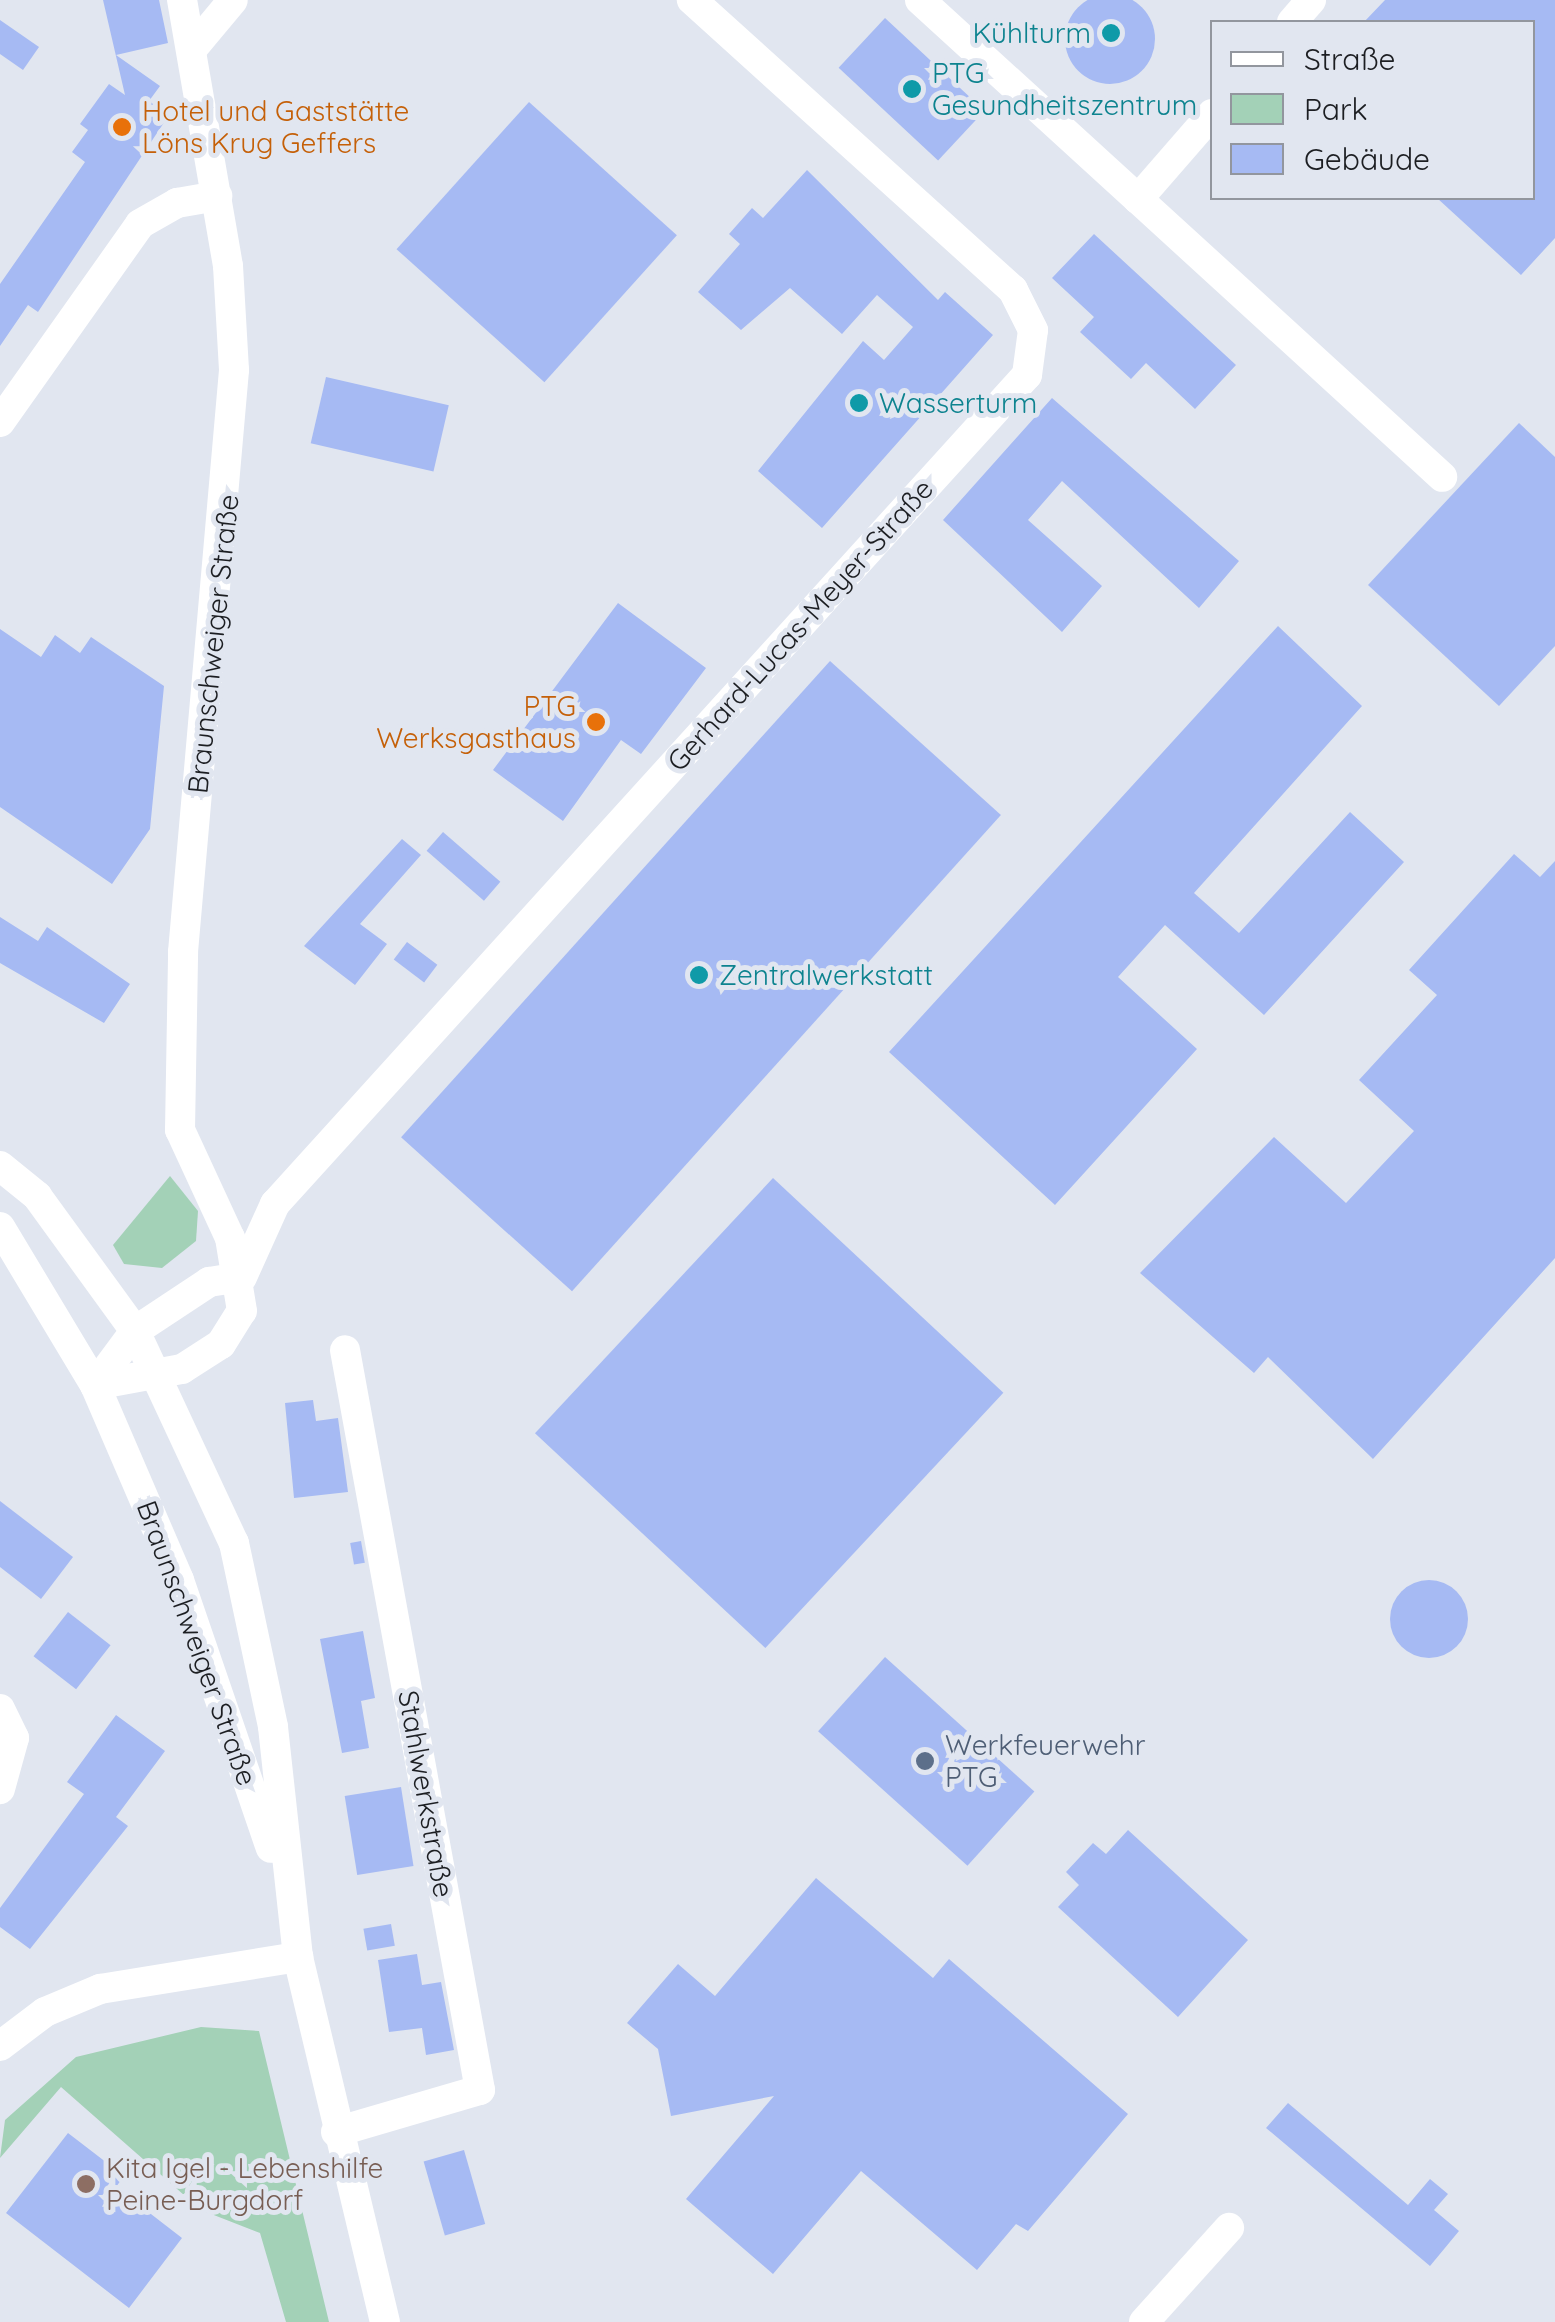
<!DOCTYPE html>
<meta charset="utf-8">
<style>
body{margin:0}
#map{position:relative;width:1555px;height:2322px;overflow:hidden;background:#e1e6f0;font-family:Quicksand,sans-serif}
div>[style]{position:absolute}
.green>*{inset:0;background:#a3d1b7}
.building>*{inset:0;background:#a6baf3;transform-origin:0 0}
.round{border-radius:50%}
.minor>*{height:30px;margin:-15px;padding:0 15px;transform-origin:15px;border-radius:15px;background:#fff}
.dots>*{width:28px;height:28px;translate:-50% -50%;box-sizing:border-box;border:5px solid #e1e6f0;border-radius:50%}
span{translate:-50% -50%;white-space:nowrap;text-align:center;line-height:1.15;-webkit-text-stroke:10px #e1e6f0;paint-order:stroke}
.culture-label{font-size:28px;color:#0d838f}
.right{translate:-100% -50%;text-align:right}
.left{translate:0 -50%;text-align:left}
.food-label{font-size:28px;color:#c56008}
.street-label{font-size:28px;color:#1c1e22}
.service-label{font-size:28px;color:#4e5e75}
.education-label{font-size:28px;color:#785e54}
.legend{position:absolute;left:1210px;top:20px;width:325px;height:180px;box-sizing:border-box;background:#e1e6f0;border:2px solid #92969e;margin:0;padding:12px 18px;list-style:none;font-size:30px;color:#1c1e22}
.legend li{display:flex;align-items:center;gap:20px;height:50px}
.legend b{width:50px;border:2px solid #92969e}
</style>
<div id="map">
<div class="green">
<div style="clip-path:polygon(170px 1176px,198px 1211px,196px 1241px,162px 1268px,124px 1264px,113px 1245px)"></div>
<div style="clip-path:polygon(201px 2027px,259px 2031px,329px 2322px,286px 2322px,260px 2233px,201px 2210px,61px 2087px,0 2158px,5px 2120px,76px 2057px)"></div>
</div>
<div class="building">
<div class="round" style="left:1065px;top:-6px;width:90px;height:90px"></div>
<div style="clip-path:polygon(103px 0,159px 0,168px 43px,116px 55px,160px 86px,149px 101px,169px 115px,38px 312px,28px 305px,0 346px,0 284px,85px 162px,72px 152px,88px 130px,80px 124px,109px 84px,125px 95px)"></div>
<div style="clip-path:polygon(1385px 0,1555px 0,1555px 238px,1521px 275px,1437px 198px,1532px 198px,1532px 22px,1364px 22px)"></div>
<div style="left:885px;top:18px;width:136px;height:68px;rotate:43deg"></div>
<div style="clip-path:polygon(0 20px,39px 47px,23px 70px,0 54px)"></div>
<div style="left:529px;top:102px;width:199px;height:198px;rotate:42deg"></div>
<div style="clip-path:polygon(807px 170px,938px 300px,945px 292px,993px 335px,822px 528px,758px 471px,863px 341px,884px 360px,913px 327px,877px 295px,842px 334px,790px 288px,741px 330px,698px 292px,740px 244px,729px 234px,752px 208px,763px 218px)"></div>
<div style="clip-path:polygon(1094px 234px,1236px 365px,1195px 409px,1146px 363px,1131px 379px,1080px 332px,1094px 317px,1052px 278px)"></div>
<div style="left:326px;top:377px;width:126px;height:68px;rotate:13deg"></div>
<div style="clip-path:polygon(1052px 398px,1239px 561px,1199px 608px,1062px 481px,1028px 520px,1102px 586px,1062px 632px,943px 520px)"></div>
<div style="clip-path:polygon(1519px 423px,1555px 457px,1555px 646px,1499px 706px,1368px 585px)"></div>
<div style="clip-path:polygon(618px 603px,706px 668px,641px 754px,621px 740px,563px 821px,493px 770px)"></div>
<div style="clip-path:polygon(1278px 626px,1362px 706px,1194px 893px,1239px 933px,1350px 812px,1404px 862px,1264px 1015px,1165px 925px,1118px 977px,1197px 1049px,1055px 1205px,889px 1052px)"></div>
<div style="clip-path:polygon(0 629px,41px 657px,55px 635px,80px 653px,91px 637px,164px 686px,150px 829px,112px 884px,0 807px)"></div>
<div style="left:830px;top:661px;width:230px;height:641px;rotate:42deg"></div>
<div style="left:443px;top:832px;width:76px;height:25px;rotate:41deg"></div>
<div style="clip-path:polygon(402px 839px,421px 855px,360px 924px,387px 944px,355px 985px,304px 946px)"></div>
<div style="clip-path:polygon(1514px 854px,1540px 877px,1555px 861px,1555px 1258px,1373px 1459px,1268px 1357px,1254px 1373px,1140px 1273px,1274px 1137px,1346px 1203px,1414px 1131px,1359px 1080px,1437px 995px,1409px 970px)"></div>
<div style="clip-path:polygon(0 917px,38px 941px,47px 927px,130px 984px,104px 1023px,0 963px)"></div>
<div style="left:407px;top:942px;width:38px;height:22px;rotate:37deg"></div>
<div style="left:773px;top:1178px;width:315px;height:349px;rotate:43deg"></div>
<div style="clip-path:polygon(313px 1400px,316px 1421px,338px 1418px,348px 1492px,294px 1498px,285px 1403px)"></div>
<div style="clip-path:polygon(0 1501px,73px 1557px,41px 1599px,0 1567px)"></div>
<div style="left:361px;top:1541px;width:22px;height:11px;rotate:80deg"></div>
<div class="round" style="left:1390px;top:1580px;width:78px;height:78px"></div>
<div style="left:68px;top:1612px;width:54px;height:56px;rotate:38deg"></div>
<div style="clip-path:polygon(363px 1631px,375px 1698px,361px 1701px,369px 1748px,342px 1753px,320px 1639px)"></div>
<div style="left:885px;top:1657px;width:201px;height:100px;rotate:42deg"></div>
<div style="clip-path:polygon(116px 1715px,165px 1751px,116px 1817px,128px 1826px,30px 1949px,0 1927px,0 1908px,84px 1794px,67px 1782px)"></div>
<div style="left:401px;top:1787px;width:80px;height:57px;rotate:81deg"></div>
<div style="clip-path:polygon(1128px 1830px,1248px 1940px,1178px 2017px,1058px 1907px,1079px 1885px,1066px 1872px,1093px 1843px,1106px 1854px)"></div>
<div style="clip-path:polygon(816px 1878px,933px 1978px,949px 1959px,1128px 2114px,1028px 2231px,1016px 2224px,977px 2270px,861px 2171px,773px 2274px,686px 2199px,774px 2096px,671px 2116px,658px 2049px,627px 2023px,678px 1964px,715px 1996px)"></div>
<div style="left:391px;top:1924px;width:22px;height:28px;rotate:80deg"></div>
<div style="clip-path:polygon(417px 1954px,422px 1985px,441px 1982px,454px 2050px,426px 2055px,422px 2028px,389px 2032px,378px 1960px)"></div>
<div style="clip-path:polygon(1288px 2103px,1408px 2205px,1430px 2179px,1448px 2194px,1434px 2210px,1459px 2231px,1430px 2266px,1266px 2128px)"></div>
<div style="clip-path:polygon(68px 2133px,124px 2176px,116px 2187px,182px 2238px,129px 2308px,6px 2213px)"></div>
<div style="left:464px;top:2150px;width:77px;height:42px;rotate:74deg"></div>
</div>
<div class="minor">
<div style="left:920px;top:0;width:295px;rotate:42.4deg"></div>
<div style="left:1292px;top:22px;width:29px;rotate:-49deg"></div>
<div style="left:193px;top:48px;width:62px;rotate:-50.2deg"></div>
<div style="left:1212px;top:114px;width:113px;rotate:131deg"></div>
<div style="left:1138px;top:199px;width:412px;rotate:42.4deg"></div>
<div style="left:0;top:422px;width:242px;rotate:-54.7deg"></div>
<div style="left:140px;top:224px;width:43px;rotate:-29.6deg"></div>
<div style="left:177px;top:203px;width:41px;rotate:-9.9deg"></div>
<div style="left:0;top:1166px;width:48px;rotate:39deg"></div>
<div style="left:37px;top:1196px;width:167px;rotate:54deg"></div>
<div style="left:135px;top:1331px;width:234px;rotate:65deg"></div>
<div style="left:234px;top:1543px;width:188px;rotate:78deg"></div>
<div style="left:273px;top:1727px;width:231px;rotate:83.8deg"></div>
<div style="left:298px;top:1957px;width:375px;rotate:76.6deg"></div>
<div style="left:0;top:1227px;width:184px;rotate:59deg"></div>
<div style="left:95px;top:1385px;width:212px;rotate:66.7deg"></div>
<div style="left:179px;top:1580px;width:283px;rotate:71.1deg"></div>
<div style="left:242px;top:1277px;width:80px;rotate:-65.7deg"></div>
<div style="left:275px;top:1204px;width:1119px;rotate:-47.79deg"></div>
<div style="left:1027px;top:375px;width:45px;rotate:-82.4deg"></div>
<div style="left:1033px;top:330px;width:45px;rotate:-116.6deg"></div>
<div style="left:1013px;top:290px;width:433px;rotate:-137.9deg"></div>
<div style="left:95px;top:1385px;width:88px;rotate:-10.4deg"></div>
<div style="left:182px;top:1369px;width:46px;rotate:-32.7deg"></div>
<div style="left:221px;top:1344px;width:39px;rotate:-58deg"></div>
<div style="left:242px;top:1311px;width:74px;rotate:-99.3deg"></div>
<div style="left:230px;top:1238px;width:119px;rotate:-114.8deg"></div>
<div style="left:180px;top:1130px;width:178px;rotate:-89deg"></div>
<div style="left:183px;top:952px;width:584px;rotate:-84.99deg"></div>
<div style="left:234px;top:370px;width:104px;rotate:-93.3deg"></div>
<div style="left:228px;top:266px;width:270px;rotate:-99.8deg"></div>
<div style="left:95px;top:1385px;width:67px;rotate:-53.5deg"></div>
<div style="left:135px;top:1331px;width:89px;rotate:-33.5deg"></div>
<div style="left:209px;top:1282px;width:33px;rotate:-9deg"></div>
<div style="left:0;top:1709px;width:32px;rotate:64deg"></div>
<div style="left:14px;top:1738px;width:53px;rotate:105.4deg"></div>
<div style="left:0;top:2046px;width:56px;rotate:-37.1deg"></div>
<div style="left:45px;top:2012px;width:60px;rotate:-22.7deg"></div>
<div style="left:100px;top:1989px;width:201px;rotate:-9.2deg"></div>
<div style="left:336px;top:2132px;width:150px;rotate:-16.3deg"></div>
<div style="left:480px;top:2090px;width:752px;rotate:-100.34deg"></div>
<div style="left:1144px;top:2322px;width:127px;rotate:-47.9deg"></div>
</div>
<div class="dots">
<div style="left:1111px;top:33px;background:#0f9aa8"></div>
<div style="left:912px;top:89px;background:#0f9aa8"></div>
<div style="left:122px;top:127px;background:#e8710a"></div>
<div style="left:859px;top:403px;background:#0f9aa8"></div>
<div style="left:596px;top:722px;background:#e8710a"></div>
<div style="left:699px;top:975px;background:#0f9aa8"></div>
<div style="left:925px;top:1761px;background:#5c6f8a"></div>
<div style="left:86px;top:2184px;background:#8d6e63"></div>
</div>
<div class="culture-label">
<span class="right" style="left:1091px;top:33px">Kühlturm</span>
<span class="left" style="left:932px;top:89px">PTG<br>Gesundheitszentrum</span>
<span class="left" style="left:879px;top:403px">Wasserturm</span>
<span class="left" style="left:719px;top:975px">Zentralwerkstatt</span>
</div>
<div class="food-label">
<span class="left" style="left:142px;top:127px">Hotel und Gaststätte<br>Löns Krug Geffers</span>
<span class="right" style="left:576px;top:722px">PTG<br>Werksgasthaus</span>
</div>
<div class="street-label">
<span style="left:800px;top:625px;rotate:-48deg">Gerhard-Lucas-Meyer-Straße</span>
<span style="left:213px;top:644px;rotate:-84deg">Braunschweiger Straße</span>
<span style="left:197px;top:1643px;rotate:70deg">Braunschweiger Straße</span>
<span style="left:426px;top:1794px;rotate:80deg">Stahlwerkstraße</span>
</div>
<div class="service-label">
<span class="left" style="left:945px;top:1761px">Werkfeuerwehr<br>PTG</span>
</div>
<div class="education-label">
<span class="left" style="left:106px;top:2184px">Kita Igel - Lebenshilfe<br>Peine-Burgdorf</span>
</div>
<ul class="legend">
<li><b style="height:12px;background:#fff"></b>Straße</li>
<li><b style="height:28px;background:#a3d1b7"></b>Park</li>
<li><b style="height:28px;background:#a6baf3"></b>Gebäude</li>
</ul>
</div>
